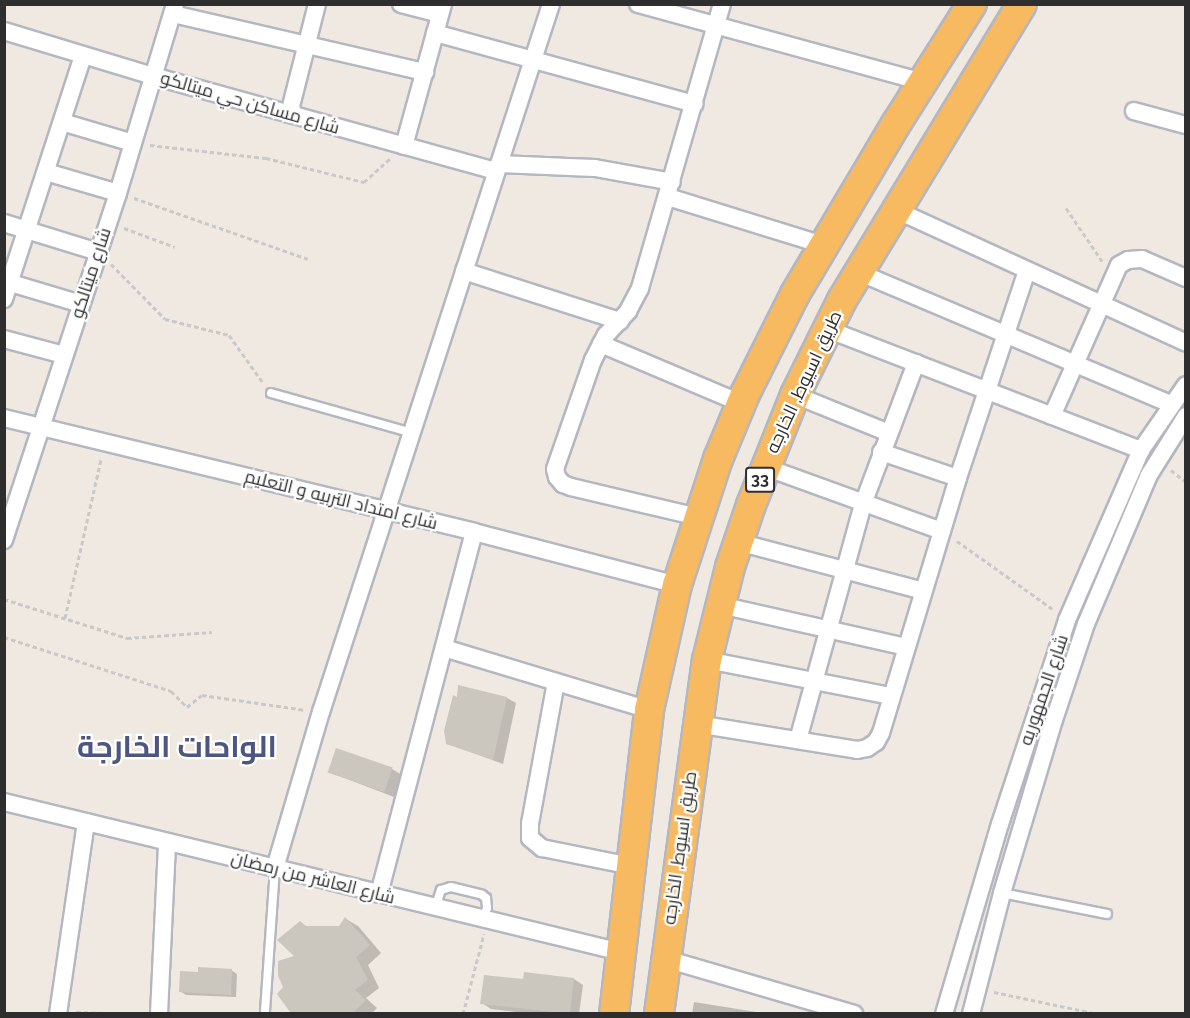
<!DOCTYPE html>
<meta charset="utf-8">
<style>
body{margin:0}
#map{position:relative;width:1190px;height:1018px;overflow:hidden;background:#efe9e1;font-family:Raleway,Cairo,sans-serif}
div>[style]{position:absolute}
.shadow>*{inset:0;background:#0003}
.building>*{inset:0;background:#cbc7bf;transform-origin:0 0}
.path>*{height:3px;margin-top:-1.5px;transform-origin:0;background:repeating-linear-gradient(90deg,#c9c9c9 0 4.5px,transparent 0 7.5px)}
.roads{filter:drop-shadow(2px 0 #b4b7c1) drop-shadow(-2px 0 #b4b7c1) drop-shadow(0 2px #b4b7c1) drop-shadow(0 -2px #b4b7c1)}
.service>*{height:8px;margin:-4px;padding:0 4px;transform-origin:4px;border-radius:4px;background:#fff}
.minor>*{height:16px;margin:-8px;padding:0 8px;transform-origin:8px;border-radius:8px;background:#fff}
.trunk>*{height:28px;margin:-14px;padding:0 14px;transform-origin:14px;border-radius:14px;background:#f8ba60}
span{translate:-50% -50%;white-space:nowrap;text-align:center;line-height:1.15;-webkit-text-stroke:4.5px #fff;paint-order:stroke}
.shield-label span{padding:2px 4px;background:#fff;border:2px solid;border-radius:4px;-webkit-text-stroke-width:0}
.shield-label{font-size:16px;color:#2e2e2e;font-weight:700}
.street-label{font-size:18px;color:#2e2e2e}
.town-label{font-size:30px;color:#4d5680;font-weight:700}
.frame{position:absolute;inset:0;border:6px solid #2e2e2e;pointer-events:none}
</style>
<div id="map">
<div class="shadow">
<div style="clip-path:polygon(507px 698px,516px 703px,503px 764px,447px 743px,459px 699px)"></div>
<div style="clip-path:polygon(392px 769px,402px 775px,394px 797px,329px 772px)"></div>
<div style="clip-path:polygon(346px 919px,358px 926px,381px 953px,368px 965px,379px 988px,366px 998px,377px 1008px,371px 1014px,295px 1014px,291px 1011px,285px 988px,296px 956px,300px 923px,308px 927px,340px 927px)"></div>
<div style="clip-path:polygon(231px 970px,237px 974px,236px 997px,186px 995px,180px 991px,200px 973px)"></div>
<div style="clip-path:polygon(574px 979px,583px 985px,579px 1014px,533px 1014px,491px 1009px,482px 1003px,524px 981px)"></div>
<div style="clip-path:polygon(694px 1002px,769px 1014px,692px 1014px)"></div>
</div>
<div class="building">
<div style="clip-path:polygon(458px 685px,507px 697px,493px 760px,446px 744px,444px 731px,453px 695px,457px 697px)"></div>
<div style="left:336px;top:748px;width:60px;height:26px;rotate:19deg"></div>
<div style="clip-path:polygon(345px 917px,370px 945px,356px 957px,368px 980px,355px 990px,366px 1000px,352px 1014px,290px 1012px,277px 994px,283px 987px,278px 976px,278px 961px,294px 956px,277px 940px,300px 921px,306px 926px,339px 926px)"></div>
<div style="clip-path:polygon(198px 967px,232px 969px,231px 995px,179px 992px,180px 971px,198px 972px)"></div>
<div style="clip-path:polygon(524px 972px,574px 978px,570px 1014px,480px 1004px,484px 975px,523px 979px)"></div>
</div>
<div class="path">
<div style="left:150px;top:145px;width:117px;rotate:6.4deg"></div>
<div style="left:266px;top:158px;width:101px;rotate:13.8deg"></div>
<div style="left:364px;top:182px;width:36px;rotate:-42deg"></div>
<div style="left:134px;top:198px;width:184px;rotate:19.3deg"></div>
<div style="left:1066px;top:208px;width:64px;rotate:55.8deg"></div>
<div style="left:124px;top:228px;width:54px;rotate:20.4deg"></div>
<div style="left:111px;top:264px;width:77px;rotate:45.5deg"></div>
<div style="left:165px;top:319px;width:66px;rotate:14deg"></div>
<div style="left:229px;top:335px;width:60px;rotate:54.5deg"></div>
<div style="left:1171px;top:470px;width:19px;rotate:39deg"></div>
<div style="left:957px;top:541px;width:119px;rotate:35.4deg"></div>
<div style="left:4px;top:599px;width:129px;rotate:17.6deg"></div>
<div style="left:127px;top:638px;width:85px;rotate:-4deg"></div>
<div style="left:65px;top:618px;width:163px;rotate:-77.2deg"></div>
<div style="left:4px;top:637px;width:176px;rotate:17.9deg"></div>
<div style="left:171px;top:691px;width:23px;rotate:45deg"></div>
<div style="left:187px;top:707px;width:19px;rotate:-39deg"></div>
<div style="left:202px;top:695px;width:105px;rotate:8.2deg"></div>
<div style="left:994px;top:992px;width:106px;rotate:11.9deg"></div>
<div style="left:76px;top:1012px;width:61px;rotate:1.9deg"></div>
<div style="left:463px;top:1014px;width:83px;rotate:-75.3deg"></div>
</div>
<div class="roads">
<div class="service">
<div style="left:271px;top:393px;width:147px;rotate:15.8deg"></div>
<div style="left:1002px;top:893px;width:107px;rotate:11.3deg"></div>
<div style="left:435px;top:908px;width:19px;rotate:-72deg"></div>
<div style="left:441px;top:890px;width:10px;rotate:-17deg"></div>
<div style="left:451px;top:887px;width:32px;rotate:14deg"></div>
<div style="left:482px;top:895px;width:5px;rotate:37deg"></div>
<div style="left:486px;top:898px;width:10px;rotate:84deg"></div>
<div style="left:487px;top:908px;width:12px;rotate:110deg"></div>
<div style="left:265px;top:1011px;width:143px;rotate:-86deg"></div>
</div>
<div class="minor">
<div style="left:401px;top:4px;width:40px;rotate:14.4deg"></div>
<div style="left:638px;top:4px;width:295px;rotate:15.3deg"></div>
<div style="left:173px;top:14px;width:259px;rotate:13deg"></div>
<div style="left:4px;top:31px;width:156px;rotate:16.8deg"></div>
<div style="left:153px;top:76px;width:356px;rotate:15.5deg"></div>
<div style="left:435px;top:33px;width:269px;rotate:15.3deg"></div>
<div style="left:1134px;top:111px;width:54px;rotate:15.1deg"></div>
<div style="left:289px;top:114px;width:114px;rotate:-75.7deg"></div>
<div style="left:62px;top:122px;width:74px;rotate:16.5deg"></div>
<div style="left:404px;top:146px;width:147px;rotate:-74.6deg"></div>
<div style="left:499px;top:164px;width:96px;rotate:2.4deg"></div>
<div style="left:595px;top:168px;width:78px;rotate:10.3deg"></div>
<div style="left:46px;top:172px;width:75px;rotate:16.3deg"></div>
<div style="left:668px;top:197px;width:162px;rotate:17.2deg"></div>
<div style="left:896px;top:210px;width:319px;rotate:24.6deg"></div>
<div style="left:4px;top:223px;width:98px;rotate:17.1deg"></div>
<div style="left:464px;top:271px;width:164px;rotate:17.8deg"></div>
<div style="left:858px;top:272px;width:340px;rotate:22.9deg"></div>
<div style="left:4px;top:281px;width:80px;rotate:16.6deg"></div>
<div style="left:4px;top:299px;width:256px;rotate:-72deg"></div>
<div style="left:827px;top:329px;width:337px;rotate:21.1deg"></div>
<div style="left:4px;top:339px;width:62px;rotate:14.9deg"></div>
<div style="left:601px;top:344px;width:152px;rotate:22.9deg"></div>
<div style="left:795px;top:395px;width:101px;rotate:22deg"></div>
<div style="left:1052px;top:416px;width:165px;rotate:-66.1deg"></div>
<div style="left:1119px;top:265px;width:10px;rotate:-29deg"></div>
<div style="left:1128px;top:260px;width:14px;rotate:-4deg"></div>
<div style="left:1142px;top:259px;width:48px;rotate:23.4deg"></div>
<div style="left:4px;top:418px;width:484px;rotate:13.6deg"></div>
<div style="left:474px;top:532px;width:210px;rotate:14.6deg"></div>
<div style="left:881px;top:452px;width:81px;rotate:18.7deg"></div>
<div style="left:765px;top:467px;width:188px;rotate:19.9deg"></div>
<div style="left:698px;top:517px;width:130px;rotate:-166.7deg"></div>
<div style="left:571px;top:487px;width:9px;rotate:-159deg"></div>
<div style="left:563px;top:484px;width:9px;rotate:-131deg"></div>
<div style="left:557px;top:477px;width:8px;rotate:-104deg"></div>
<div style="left:555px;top:469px;width:115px;rotate:-70.8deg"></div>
<div style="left:593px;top:360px;width:28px;rotate:-63deg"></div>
<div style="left:606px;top:335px;width:33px;rotate:-47deg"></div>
<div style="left:628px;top:311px;width:26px;rotate:-62deg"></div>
<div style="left:640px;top:288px;width:296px;rotate:-73.9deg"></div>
<div style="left:4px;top:540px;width:365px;rotate:-71.8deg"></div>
<div style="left:118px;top:193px;width:197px;rotate:-73.2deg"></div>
<div style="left:738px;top:542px;width:191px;rotate:14.8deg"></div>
<div style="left:720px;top:605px;width:191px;rotate:12.7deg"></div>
<div style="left:444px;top:648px;width:214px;rotate:16.8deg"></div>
<div style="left:707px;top:660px;width:187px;rotate:11.1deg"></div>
<div style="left:556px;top:682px;width:143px;rotate:100.4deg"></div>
<div style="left:530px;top:823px;width:15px;rotate:90deg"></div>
<div style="left:530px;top:838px;width:16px;rotate:40deg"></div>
<div style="left:542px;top:848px;width:91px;rotate:11.4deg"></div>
<div style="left:697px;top:724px;width:162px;rotate:9.2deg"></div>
<div style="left:857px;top:750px;width:10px;rotate:-11deg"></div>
<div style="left:867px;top:748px;width:11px;rotate:-34deg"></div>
<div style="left:876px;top:742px;width:10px;rotate:-61deg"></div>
<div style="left:881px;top:733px;width:266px;rotate:-73.2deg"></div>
<div style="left:958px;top:478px;width:218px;rotate:-71.6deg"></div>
<div style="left:798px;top:740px;width:245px;rotate:-74.6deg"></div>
<div style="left:863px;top:504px;width:151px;rotate:-69.4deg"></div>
<div style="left:4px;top:802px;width:635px;rotate:13.66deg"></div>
<div style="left:275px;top:868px;width:163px;rotate:-73.6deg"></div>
<div style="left:321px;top:712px;width:744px;rotate:-72deg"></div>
<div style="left:379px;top:894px;width:374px;rotate:-75.3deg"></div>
<div style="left:666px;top:959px;width:196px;rotate:16.3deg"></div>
<div style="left:58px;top:1014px;width:194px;rotate:-81.7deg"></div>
<div style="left:159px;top:1014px;width:172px;rotate:-87.3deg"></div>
<div style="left:944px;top:1014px;width:198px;rotate:-73.6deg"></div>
<div style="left:1000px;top:824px;width:215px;rotate:-71.8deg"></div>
<div style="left:1067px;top:620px;width:185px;rotate:-66.5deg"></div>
<div style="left:1141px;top:450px;width:79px;rotate:-55.3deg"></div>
<div style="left:971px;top:1014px;width:125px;rotate:-75.6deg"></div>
<div style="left:1002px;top:893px;width:181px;rotate:-73.3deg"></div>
<div style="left:1054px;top:720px;width:101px;rotate:-71.6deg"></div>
<div style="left:1086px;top:624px;width:162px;rotate:-67.1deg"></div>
<div style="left:1149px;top:475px;width:70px;rotate:-57.9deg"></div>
</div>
<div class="trunk">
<div style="left:614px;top:1014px;width:306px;rotate:-83.4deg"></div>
<div style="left:649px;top:710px;width:128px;rotate:-77.4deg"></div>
<div style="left:677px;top:585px;width:133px;rotate:-72deg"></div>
<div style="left:718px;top:459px;width:70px;rotate:-67.4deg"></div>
<div style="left:745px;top:394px;width:112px;rotate:-63.4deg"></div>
<div style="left:795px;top:294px;width:198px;rotate:-59.3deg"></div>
<div style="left:896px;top:124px;width:142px;rotate:-57.7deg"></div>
<div style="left:659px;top:1014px;width:357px;rotate:-82.3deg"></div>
<div style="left:707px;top:660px;width:96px;rotate:-76.1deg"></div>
<div style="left:730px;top:567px;width:65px;rotate:-71.3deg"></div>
<div style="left:751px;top:505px;width:118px;rotate:-68.2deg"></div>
<div style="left:795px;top:395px;width:106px;rotate:-63.7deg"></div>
<div style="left:842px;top:300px;width:346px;rotate:-58.7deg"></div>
</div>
</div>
<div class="shield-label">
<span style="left:760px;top:480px">33</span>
</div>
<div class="street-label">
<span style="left:250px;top:103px;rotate:16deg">شارع مساكن حي ميتالكو</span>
<span style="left:91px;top:273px;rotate:-72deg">شارع ميتالكو</span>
<span style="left:804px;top:382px;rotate:-65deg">طريق اسيوط, الخارجه</span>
<span style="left:341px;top:500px;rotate:14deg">شارع امتداد التربيه و التعليم</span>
<span style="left:1044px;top:690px;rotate:-71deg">شارع الجمهوريه</span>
<span style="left:680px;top:848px;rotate:-82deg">طريق اسيوط, الخارجه</span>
<span style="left:313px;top:878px;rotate:14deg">شارع العاشر من رمضان</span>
</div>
<div class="town-label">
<span style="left:177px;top:747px">الواحات الخارجة</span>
</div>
<div class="frame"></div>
</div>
